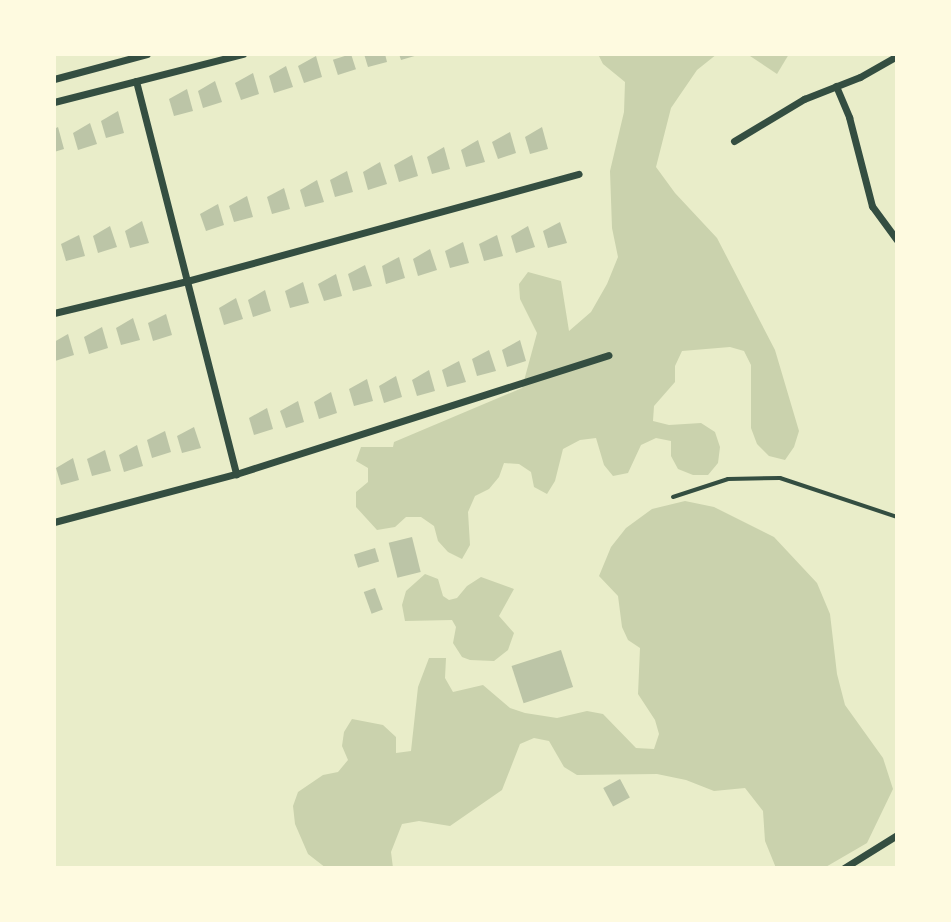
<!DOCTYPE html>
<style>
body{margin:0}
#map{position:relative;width:951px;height:922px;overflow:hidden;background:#e9edc9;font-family:Lora,serif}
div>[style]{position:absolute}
.green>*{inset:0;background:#cad2ad}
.building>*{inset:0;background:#bcc5a7;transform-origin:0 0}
.service>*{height:4px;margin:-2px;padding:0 2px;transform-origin:2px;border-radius:2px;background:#344e41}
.minor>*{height:7px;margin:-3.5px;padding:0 3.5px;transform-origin:3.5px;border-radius:3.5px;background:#344e41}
span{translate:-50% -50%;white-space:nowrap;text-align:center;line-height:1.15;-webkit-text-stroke:6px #fefae0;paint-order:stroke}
.frame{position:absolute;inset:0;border:56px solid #fefae0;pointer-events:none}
</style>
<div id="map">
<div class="green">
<div style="clip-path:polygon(598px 54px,717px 54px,697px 70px,671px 108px,656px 167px,675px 193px,717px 238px,775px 350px,799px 431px,794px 447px,785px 460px,769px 456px,757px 444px,751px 428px,751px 365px,744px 351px,730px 347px,682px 351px,675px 366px,675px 382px,654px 406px,653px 421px,669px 425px,701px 423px,715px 432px,720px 447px,718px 463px,708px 475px,693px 475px,678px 469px,671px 456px,671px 441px,656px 438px,641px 445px,628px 473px,613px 476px,604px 465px,596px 438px,580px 440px,563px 449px,555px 481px,547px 494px,534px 487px,531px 472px,519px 464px,504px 463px,499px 477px,489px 489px,475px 496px,468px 512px,470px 545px,462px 559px,448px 552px,438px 541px,434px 526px,421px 517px,406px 517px,395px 527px,377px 530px,356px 507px,356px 492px,368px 482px,368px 468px,356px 461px,361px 447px,393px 447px,394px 442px,522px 388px,537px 333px,520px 299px,519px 284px,528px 272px,561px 281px,569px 331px,591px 312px,607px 284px,618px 257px,612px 228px,610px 171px,624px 112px,625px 82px,603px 64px)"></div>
<div style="clip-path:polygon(747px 54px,789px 54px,777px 74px)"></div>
<div style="clip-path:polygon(685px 501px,714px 507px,774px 537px,817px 583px,830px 614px,837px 674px,845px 705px,883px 758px,893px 789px,867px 843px,824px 868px,776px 868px,765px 841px,763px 811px,745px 788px,714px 791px,686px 780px,657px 774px,577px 775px,564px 767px,549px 741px,534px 738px,520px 744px,502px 790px,450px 826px,419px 821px,402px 824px,391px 852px,393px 868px,326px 868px,308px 854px,295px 824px,293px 806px,298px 792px,323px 775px,338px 772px,348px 760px,342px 746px,344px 732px,352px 719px,383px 725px,396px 737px,396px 753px,411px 751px,418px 687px,429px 658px,446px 658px,445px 678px,453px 692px,483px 685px,510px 708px,525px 713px,557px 718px,587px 711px,603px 714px,636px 748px,654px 749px,659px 734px,655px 720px,638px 694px,640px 648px,628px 640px,622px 627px,618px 596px,599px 576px,611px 547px,626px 528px,652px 509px)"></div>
<div style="clip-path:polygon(425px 574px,438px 579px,443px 596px,449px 600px,457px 598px,467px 586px,481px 577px,514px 589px,499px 616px,514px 633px,508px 650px,494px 661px,470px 660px,462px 657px,453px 643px,456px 627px,452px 620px,405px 621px,402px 605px,406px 591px)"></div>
</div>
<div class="building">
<div style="left:351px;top:54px;width:16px;height:19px;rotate:72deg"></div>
<div style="clip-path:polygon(364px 54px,385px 54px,387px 62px,368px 67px)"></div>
<div style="clip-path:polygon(399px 54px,417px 54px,418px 55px,401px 60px)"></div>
<div style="clip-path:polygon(316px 56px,322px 77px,304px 83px,298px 66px)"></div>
<div style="clip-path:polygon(286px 66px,293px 87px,274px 93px,269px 76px)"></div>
<div style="clip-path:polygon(253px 73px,259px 94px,241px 100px,235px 83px)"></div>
<div style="clip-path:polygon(215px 81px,222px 102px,203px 108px,198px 91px)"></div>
<div style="clip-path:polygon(187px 89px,193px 111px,174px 116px,169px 99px)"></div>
<div style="clip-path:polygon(118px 111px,124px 133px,106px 138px,101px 121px)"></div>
<div style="clip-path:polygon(90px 123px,97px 144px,78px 150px,73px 133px)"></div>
<div style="clip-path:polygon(58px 127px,64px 149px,54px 152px,54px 129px)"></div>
<div style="clip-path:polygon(542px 127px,548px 149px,530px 154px,525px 137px)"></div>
<div style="clip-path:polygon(510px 132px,516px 153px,498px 159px,492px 142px)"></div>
<div style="clip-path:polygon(478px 140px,485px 162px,466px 167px,461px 150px)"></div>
<div style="clip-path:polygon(444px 147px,450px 169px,432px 174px,427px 157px)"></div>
<div style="clip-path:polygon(412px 155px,418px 176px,399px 182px,394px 165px)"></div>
<div style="clip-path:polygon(380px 162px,387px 184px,368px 190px,363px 172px)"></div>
<div style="clip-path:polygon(347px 171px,353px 192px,335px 197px,330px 180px)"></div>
<div style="clip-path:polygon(317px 180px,324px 202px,305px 207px,300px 190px)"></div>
<div style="clip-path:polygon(284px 188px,290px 209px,272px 214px,267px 197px)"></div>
<div style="clip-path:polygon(247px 196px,253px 217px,234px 222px,229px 206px)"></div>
<div style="clip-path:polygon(218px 204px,224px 225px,206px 231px,200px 214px)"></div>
<div style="clip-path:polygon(142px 221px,149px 243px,130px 248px,125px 231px)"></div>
<div style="clip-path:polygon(560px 222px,567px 243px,548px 248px,543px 231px)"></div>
<div style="clip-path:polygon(110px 226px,117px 247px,98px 253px,93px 236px)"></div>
<div style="clip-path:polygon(528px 226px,535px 247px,516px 253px,511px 236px)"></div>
<div style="clip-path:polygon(79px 235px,85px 256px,66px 261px,61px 244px)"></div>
<div style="clip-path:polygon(497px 235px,503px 256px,484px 261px,479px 244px)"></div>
<div style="clip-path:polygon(463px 242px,469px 263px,450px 268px,445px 251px)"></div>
<div style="clip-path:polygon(430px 249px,437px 270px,418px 276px,413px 259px)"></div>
<div style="clip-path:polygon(399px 257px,405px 278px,386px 284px,382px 266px)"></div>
<div style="clip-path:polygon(365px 265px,372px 286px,353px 291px,348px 274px)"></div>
<div style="clip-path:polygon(336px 274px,342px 296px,324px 301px,318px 284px)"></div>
<div style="clip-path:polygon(303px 282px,309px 303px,290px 308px,285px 291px)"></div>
<div style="clip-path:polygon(265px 290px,271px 311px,253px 317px,248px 300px)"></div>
<div style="clip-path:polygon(236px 298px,243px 319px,224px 325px,219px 308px)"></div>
<div style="clip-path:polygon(166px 314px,172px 335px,153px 341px,148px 323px)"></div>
<div style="clip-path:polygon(133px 318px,140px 340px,121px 345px,116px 328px)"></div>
<div style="clip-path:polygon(102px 327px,108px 348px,89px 354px,84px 337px)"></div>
<div style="clip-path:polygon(68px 334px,74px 355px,55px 361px,54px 342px)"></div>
<div style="clip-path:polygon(520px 340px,526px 361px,507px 367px,502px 350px)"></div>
<div style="clip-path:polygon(489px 350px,496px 371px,477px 376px,472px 359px)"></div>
<div style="clip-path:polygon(459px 361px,466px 382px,447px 387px,442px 370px)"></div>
<div style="clip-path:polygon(429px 370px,435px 391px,417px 396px,412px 380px)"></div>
<div style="clip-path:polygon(396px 376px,402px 397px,384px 403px,379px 386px)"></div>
<div style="clip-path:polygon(367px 379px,373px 401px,354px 406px,349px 389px)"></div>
<div style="clip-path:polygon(331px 392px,337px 413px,319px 419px,314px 402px)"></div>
<div style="clip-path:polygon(298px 401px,304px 422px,286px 428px,280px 411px)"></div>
<div style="clip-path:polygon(267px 408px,273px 429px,254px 435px,249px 418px)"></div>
<div style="clip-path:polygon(194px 427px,201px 448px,182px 453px,177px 436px)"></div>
<div style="clip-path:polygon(165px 431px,171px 452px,152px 458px,147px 440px)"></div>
<div style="clip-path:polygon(137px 445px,143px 466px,124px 472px,119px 455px)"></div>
<div style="clip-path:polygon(105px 450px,111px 471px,92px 476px,87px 459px)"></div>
<div style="clip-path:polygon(73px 458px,79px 480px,61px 485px,56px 468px)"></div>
<div style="left:412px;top:537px;width:36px;height:24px;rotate:76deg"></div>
<div style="left:375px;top:548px;width:14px;height:22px;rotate:73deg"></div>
<div style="left:375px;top:588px;width:23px;height:12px;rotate:70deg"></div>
<div style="left:561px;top:650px;width:39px;height:52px;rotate:72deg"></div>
<div style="left:620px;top:779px;width:21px;height:19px;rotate:62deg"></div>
</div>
<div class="service">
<div style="left:673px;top:497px;width:58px;rotate:-18.1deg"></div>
<div style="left:728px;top:479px;width:52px;rotate:-1.1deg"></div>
<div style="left:780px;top:478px;width:123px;rotate:18.4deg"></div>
</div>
<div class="minor">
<div style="left:54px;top:79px;width:96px;rotate:-15deg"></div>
<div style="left:136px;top:81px;width:406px;rotate:75.7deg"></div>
<div style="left:836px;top:86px;width:34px;rotate:67deg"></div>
<div style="left:849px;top:117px;width:92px;rotate:75.5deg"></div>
<div style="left:872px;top:206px;width:42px;rotate:53.7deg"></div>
<div style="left:54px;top:102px;width:195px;rotate:-14.3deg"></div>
<div style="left:734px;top:141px;width:82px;rotate:-31deg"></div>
<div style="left:804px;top:99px;width:60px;rotate:-21.4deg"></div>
<div style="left:860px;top:77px;width:43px;rotate:-29.6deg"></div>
<div style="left:54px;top:313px;width:137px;rotate:-13.5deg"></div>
<div style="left:187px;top:281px;width:406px;rotate:-15.3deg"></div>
<div style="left:54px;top:522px;width:188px;rotate:-14.8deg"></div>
<div style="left:236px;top:474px;width:391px;rotate:-17.7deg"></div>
<div style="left:844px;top:868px;width:62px;rotate:-31.9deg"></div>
</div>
<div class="frame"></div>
</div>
